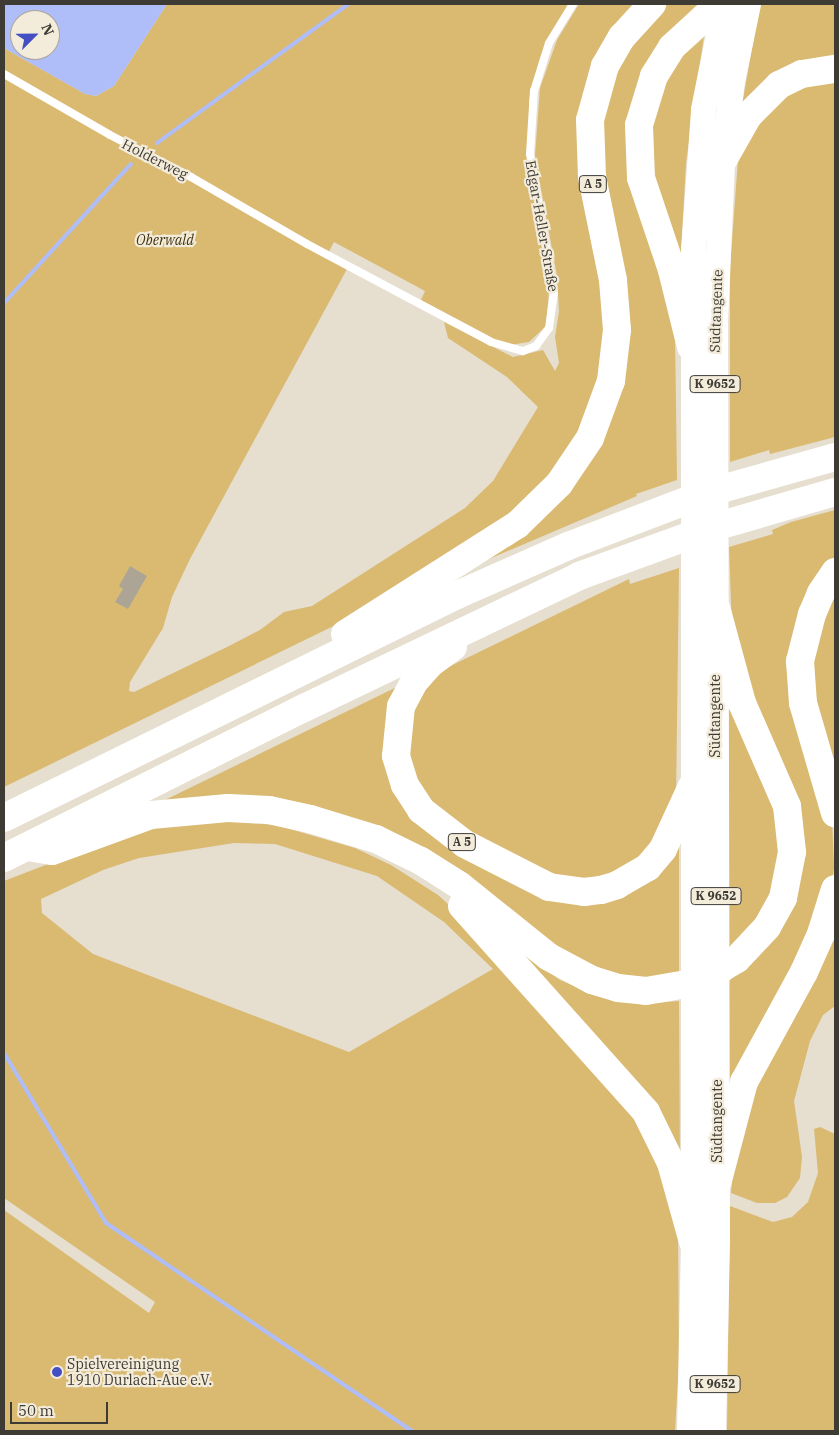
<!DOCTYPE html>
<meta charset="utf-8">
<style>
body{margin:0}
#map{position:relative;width:839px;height:1435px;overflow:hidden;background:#e6dece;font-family:"IBM Plex Serif",serif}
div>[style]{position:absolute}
.green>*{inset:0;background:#dab971}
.water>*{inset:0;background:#afbef8}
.stream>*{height:4px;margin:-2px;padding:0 2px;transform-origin:2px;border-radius:2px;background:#afbef8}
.building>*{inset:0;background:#aca595}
.service>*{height:8px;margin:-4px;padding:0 4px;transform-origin:4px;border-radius:4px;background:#fff}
.trunk>*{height:25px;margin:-12.5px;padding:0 12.5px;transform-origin:12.5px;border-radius:12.5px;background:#fff}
.motorway>*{height:28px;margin:-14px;padding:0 14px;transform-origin:14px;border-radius:14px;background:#fff}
.dots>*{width:14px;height:14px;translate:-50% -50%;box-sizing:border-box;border:2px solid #f3ecdb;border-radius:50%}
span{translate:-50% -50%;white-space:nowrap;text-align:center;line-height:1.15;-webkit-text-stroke:4.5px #f3ecdb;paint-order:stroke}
.shield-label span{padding:1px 4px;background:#f3ecdb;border:1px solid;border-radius:4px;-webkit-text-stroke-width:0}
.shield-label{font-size:12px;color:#3e3b35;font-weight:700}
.street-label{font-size:14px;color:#3e3b35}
.park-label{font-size:14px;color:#433512;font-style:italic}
.poi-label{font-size:14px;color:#3e3b35}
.left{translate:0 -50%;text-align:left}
.frame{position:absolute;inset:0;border:5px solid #3e3b35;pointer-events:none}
.north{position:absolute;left:10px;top:10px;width:50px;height:50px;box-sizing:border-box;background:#f3ecdb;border:1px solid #aba599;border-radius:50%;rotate:67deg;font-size:14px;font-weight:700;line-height:20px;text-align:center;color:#3e3b35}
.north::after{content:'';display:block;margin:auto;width:18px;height:22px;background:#434fc3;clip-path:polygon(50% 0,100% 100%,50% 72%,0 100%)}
.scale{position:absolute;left:10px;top:1402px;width:98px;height:22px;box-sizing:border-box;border:2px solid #3e3b35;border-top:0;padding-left:6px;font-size:15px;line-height:18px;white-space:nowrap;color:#3e3b35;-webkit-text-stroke:4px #f3ecdb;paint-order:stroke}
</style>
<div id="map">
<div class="green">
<div style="clip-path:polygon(167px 4px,568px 4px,540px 58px,529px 101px,530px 178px,549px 290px,546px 326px,529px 342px,510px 345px,496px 340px,421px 300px,425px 291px,334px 242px,326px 257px,347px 269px,190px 559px,172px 597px,163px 628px,130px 682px,129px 691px,134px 692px,229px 646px,260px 630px,284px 612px,312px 606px,465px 508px,493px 481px,538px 407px,507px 377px,448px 338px,444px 322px,513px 357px,543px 350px,555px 371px,559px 363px,555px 337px,559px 311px,557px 276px,535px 156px,540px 88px,557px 40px,579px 4px,640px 4px,597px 59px,607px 313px,594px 409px,531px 502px,354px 616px,4px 787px,4px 48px,85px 94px,96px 96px,114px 86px)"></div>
<div style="clip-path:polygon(662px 4px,708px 4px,639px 94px,675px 333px,677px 480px,636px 494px,637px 496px,475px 565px,614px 402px,601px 187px,604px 85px)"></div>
<div style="clip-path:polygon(760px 4px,835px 5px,835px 64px,740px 116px)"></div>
<div style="clip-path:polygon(705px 29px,686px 163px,680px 270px,653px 201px,649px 118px,663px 77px)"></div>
<div style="clip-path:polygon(835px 76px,835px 437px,770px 454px,769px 450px,730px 462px,730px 267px,738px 160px,771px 99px)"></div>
<div style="clip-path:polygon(835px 510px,835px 565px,802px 622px,832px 818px,834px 868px,830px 891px,729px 1106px,728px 982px,770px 945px,799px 815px,792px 783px,759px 712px,732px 630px,729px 547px,773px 534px,772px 530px,791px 522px)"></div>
<div style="clip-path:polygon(679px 568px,676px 800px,636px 867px,577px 886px,437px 817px,407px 767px,412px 705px,440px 671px,629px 579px,630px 584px)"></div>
<div style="clip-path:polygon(835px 585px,835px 787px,807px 668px)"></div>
<div style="clip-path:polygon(403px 684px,412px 810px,587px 898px,679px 838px,679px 977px,628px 980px,570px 960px,409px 844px,165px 800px)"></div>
<div style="clip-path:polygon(728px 690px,786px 824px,770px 907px,728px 954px)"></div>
<div style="clip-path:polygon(evenodd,224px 821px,276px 825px,355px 848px,391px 865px,438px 895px,458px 913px,655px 1138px,678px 1230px,679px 1363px,675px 1431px,4px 1431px,4px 1210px,149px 1313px,155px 1302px,4px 1198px,4px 881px,139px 829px,224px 821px,234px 843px,275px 844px,377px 876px,444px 922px,493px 969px,349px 1052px,93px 954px,42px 913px,41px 899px,103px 870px,139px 858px,234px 843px)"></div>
<div style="clip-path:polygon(835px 916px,835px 1006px,823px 1015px,810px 1041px,794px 1101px,802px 1157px,800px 1178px,787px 1197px,775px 1203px,757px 1203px,731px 1193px,737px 1126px)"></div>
<div style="clip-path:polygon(519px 951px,560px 980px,601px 997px,643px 1004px,679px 1001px,680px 1168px)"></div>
<div style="clip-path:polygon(820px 1127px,835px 1134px,835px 1431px,727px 1431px,730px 1206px,773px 1222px,792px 1217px,808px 1202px,818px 1173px,814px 1129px)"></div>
</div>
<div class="water">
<div style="clip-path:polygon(evenodd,4px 4px,167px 4px,114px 86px,96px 96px,85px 94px,4px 48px,4px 4px,20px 20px,50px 20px,50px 50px,20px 50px,20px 20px)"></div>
</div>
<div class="stream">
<div style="left:157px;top:143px;width:236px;rotate:-36deg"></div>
<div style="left:4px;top:303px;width:188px;rotate:-47.6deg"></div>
<div style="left:4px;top:1053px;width:198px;rotate:59deg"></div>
<div style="left:106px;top:1223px;width:370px;rotate:34.2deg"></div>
</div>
<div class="building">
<div style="clip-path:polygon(130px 566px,147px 576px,128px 609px,115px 602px,123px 589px,119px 586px)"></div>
</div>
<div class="service">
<div style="left:4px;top:74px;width:122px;rotate:29.9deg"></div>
<div style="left:110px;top:135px;width:91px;rotate:27.4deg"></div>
<div style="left:191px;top:177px;width:134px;rotate:30deg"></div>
<div style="left:307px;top:244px;width:208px;rotate:28deg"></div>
<div style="left:491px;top:342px;width:33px;rotate:16deg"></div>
<div style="left:523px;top:351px;width:14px;rotate:-21deg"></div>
<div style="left:536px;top:346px;width:22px;rotate:-54deg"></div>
<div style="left:549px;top:328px;width:34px;rotate:-82deg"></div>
<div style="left:554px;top:294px;width:142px;rotate:-99.7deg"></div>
<div style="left:530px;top:154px;width:63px;rotate:-86.4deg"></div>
<div style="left:534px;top:91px;width:50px;rotate:-72.6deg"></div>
<div style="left:549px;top:43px;width:46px;rotate:-58.4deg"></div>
</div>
<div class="trunk">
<div style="left:689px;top:1431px;width:189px;rotate:-88.8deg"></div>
<div style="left:693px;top:1242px;width:992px;rotate:-90deg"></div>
<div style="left:693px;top:250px;width:141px;rotate:-85.9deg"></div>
<div style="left:703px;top:109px;width:107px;rotate:-78.7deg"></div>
<div style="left:713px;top:1431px;width:191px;rotate:-88.8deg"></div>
<div style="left:717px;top:1240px;width:917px;rotate:-90.12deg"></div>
<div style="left:715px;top:323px;width:161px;rotate:-87.5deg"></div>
<div style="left:722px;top:162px;width:82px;rotate:-83deg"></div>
<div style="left:732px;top:81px;width:79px;rotate:-78.3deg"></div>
</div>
<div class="motorway">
<div style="left:722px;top:162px;width:53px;rotate:-60.5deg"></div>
<div style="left:748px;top:116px;width:44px;rotate:-45deg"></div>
<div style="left:779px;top:85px;width:25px;rotate:-26deg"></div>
<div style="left:802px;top:74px;width:33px;rotate:-9deg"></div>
<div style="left:691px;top:347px;width:79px;rotate:-103.9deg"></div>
<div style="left:672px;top:270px;width:97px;rotate:-108.6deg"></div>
<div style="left:641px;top:178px;width:53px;rotate:-92.2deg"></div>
<div style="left:639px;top:125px;width:51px;rotate:-73deg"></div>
<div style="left:654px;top:76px;width:34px;rotate:-58deg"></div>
<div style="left:672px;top:47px;width:45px;rotate:-42.3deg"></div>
<div style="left:705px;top:17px;width:30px;rotate:-26deg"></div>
<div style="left:835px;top:572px;width:25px;rotate:124deg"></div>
<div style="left:821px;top:593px;width:23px;rotate:113deg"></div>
<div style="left:812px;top:614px;width:49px;rotate:104.3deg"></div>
<div style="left:800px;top:661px;width:42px;rotate:85.9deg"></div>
<div style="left:803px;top:703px;width:115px;rotate:73.8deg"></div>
<div style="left:345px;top:634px;width:204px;rotate:-32.4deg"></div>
<div style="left:517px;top:525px;width:59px;rotate:-44.3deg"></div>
<div style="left:559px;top:484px;width:55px;rotate:-56deg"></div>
<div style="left:590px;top:438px;width:61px;rotate:-69.8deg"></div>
<div style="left:611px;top:381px;width:51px;rotate:-83.3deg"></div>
<div style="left:617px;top:330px;width:50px;rotate:-94.6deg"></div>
<div style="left:613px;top:280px;width:105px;rotate:-101.5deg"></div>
<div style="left:592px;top:177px;width:57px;rotate:-92deg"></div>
<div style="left:590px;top:120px;width:56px;rotate:-74.5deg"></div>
<div style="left:605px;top:66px;width:34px;rotate:-60deg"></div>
<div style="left:622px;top:37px;width:45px;rotate:-47.7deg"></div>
<div style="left:453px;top:647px;width:27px;rotate:144deg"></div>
<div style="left:431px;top:663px;width:25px;rotate:132deg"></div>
<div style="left:414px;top:682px;width:27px;rotate:118deg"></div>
<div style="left:401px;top:706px;width:50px;rotate:95.7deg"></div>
<div style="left:396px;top:756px;width:30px;rotate:73deg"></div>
<div style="left:405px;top:785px;width:30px;rotate:57deg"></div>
<div style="left:421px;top:810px;width:56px;rotate:37.7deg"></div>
<div style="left:465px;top:844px;width:94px;rotate:27.1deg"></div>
<div style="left:549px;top:887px;width:35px;rotate:8deg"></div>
<div style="left:584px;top:892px;width:17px;rotate:-7deg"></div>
<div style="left:601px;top:890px;width:17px;rotate:-17deg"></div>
<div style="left:617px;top:885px;width:36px;rotate:-30deg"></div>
<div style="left:648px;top:867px;width:23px;rotate:-50deg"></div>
<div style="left:663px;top:849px;width:69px;rotate:-65.3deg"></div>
<div style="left:4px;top:818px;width:505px;rotate:-26.21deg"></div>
<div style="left:457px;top:595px;width:121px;rotate:-23.8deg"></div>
<div style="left:568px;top:546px;width:149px;rotate:-20.9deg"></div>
<div style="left:707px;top:493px;width:133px;rotate:-15.7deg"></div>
<div style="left:27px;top:847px;width:25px;rotate:9deg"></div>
<div style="left:52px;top:851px;width:105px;rotate:-20deg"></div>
<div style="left:151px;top:815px;width:77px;rotate:-5.2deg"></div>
<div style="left:228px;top:808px;width:41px;rotate:2.8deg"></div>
<div style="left:269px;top:810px;width:42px;rotate:12.4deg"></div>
<div style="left:310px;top:819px;width:69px;rotate:16.9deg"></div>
<div style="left:376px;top:839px;width:50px;rotate:26.1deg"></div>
<div style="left:421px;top:861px;width:45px;rotate:32.3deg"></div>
<div style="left:459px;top:885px;width:115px;rotate:38.7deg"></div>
<div style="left:549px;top:957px;width:49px;rotate:28.1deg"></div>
<div style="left:592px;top:980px;width:27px;rotate:17deg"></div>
<div style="left:618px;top:988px;width:28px;rotate:6deg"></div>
<div style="left:646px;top:991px;width:53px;rotate:-9.8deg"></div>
<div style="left:698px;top:982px;width:45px;rotate:-30.5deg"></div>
<div style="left:737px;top:959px;width:44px;rotate:-46.8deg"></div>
<div style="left:767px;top:927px;width:33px;rotate:-61deg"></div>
<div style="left:783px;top:898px;width:47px;rotate:-78.9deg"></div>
<div style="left:792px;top:852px;width:46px;rotate:-96.2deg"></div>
<div style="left:787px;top:806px;width:112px;rotate:-113.6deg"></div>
<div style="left:742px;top:703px;width:99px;rotate:-105.2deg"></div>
<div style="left:4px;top:858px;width:333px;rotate:-26.6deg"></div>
<div style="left:302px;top:709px;width:307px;rotate:-25.6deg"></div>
<div style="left:579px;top:576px;width:140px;rotate:-20deg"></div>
<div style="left:711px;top:528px;width:129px;rotate:-16.2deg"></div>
<div style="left:462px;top:906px;width:276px;rotate:48.2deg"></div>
<div style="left:646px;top:1112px;width:57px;rotate:63.9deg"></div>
<div style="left:671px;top:1163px;width:82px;rotate:74.4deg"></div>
<div style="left:717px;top:1184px;width:106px;rotate:-75.2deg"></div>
<div style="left:744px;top:1082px;width:125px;rotate:-61.4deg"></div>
<div style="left:804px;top:972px;width:42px;rotate:-65.9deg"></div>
<div style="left:821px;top:934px;width:47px;rotate:-72.7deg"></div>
</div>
<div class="dots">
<div style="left:57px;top:1372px;background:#434fc3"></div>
</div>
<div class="shield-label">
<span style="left:593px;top:184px">A 5</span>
<span style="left:715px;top:384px">K 9652</span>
<span style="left:462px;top:842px">A 5</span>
<span style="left:716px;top:896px">K 9652</span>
<span style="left:715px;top:1384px">K 9652</span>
</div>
<div class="street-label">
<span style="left:155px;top:159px;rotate:27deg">Holderweg</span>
<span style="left:542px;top:226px;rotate:80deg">Edgar-Heller-Straße</span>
<span style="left:716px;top:311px;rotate:-88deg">Südtangente</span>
<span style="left:715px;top:716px;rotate:-90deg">Südtangente</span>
<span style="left:717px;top:1121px;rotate:-90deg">Südtangente</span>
</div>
<div class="park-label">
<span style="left:165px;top:240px">Oberwald</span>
</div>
<div class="poi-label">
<span class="left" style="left:67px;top:1372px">Spielvereinigung<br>1910 Durlach-Aue e.V.</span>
</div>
<div class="frame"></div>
<div class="north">N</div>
<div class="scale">50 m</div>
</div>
